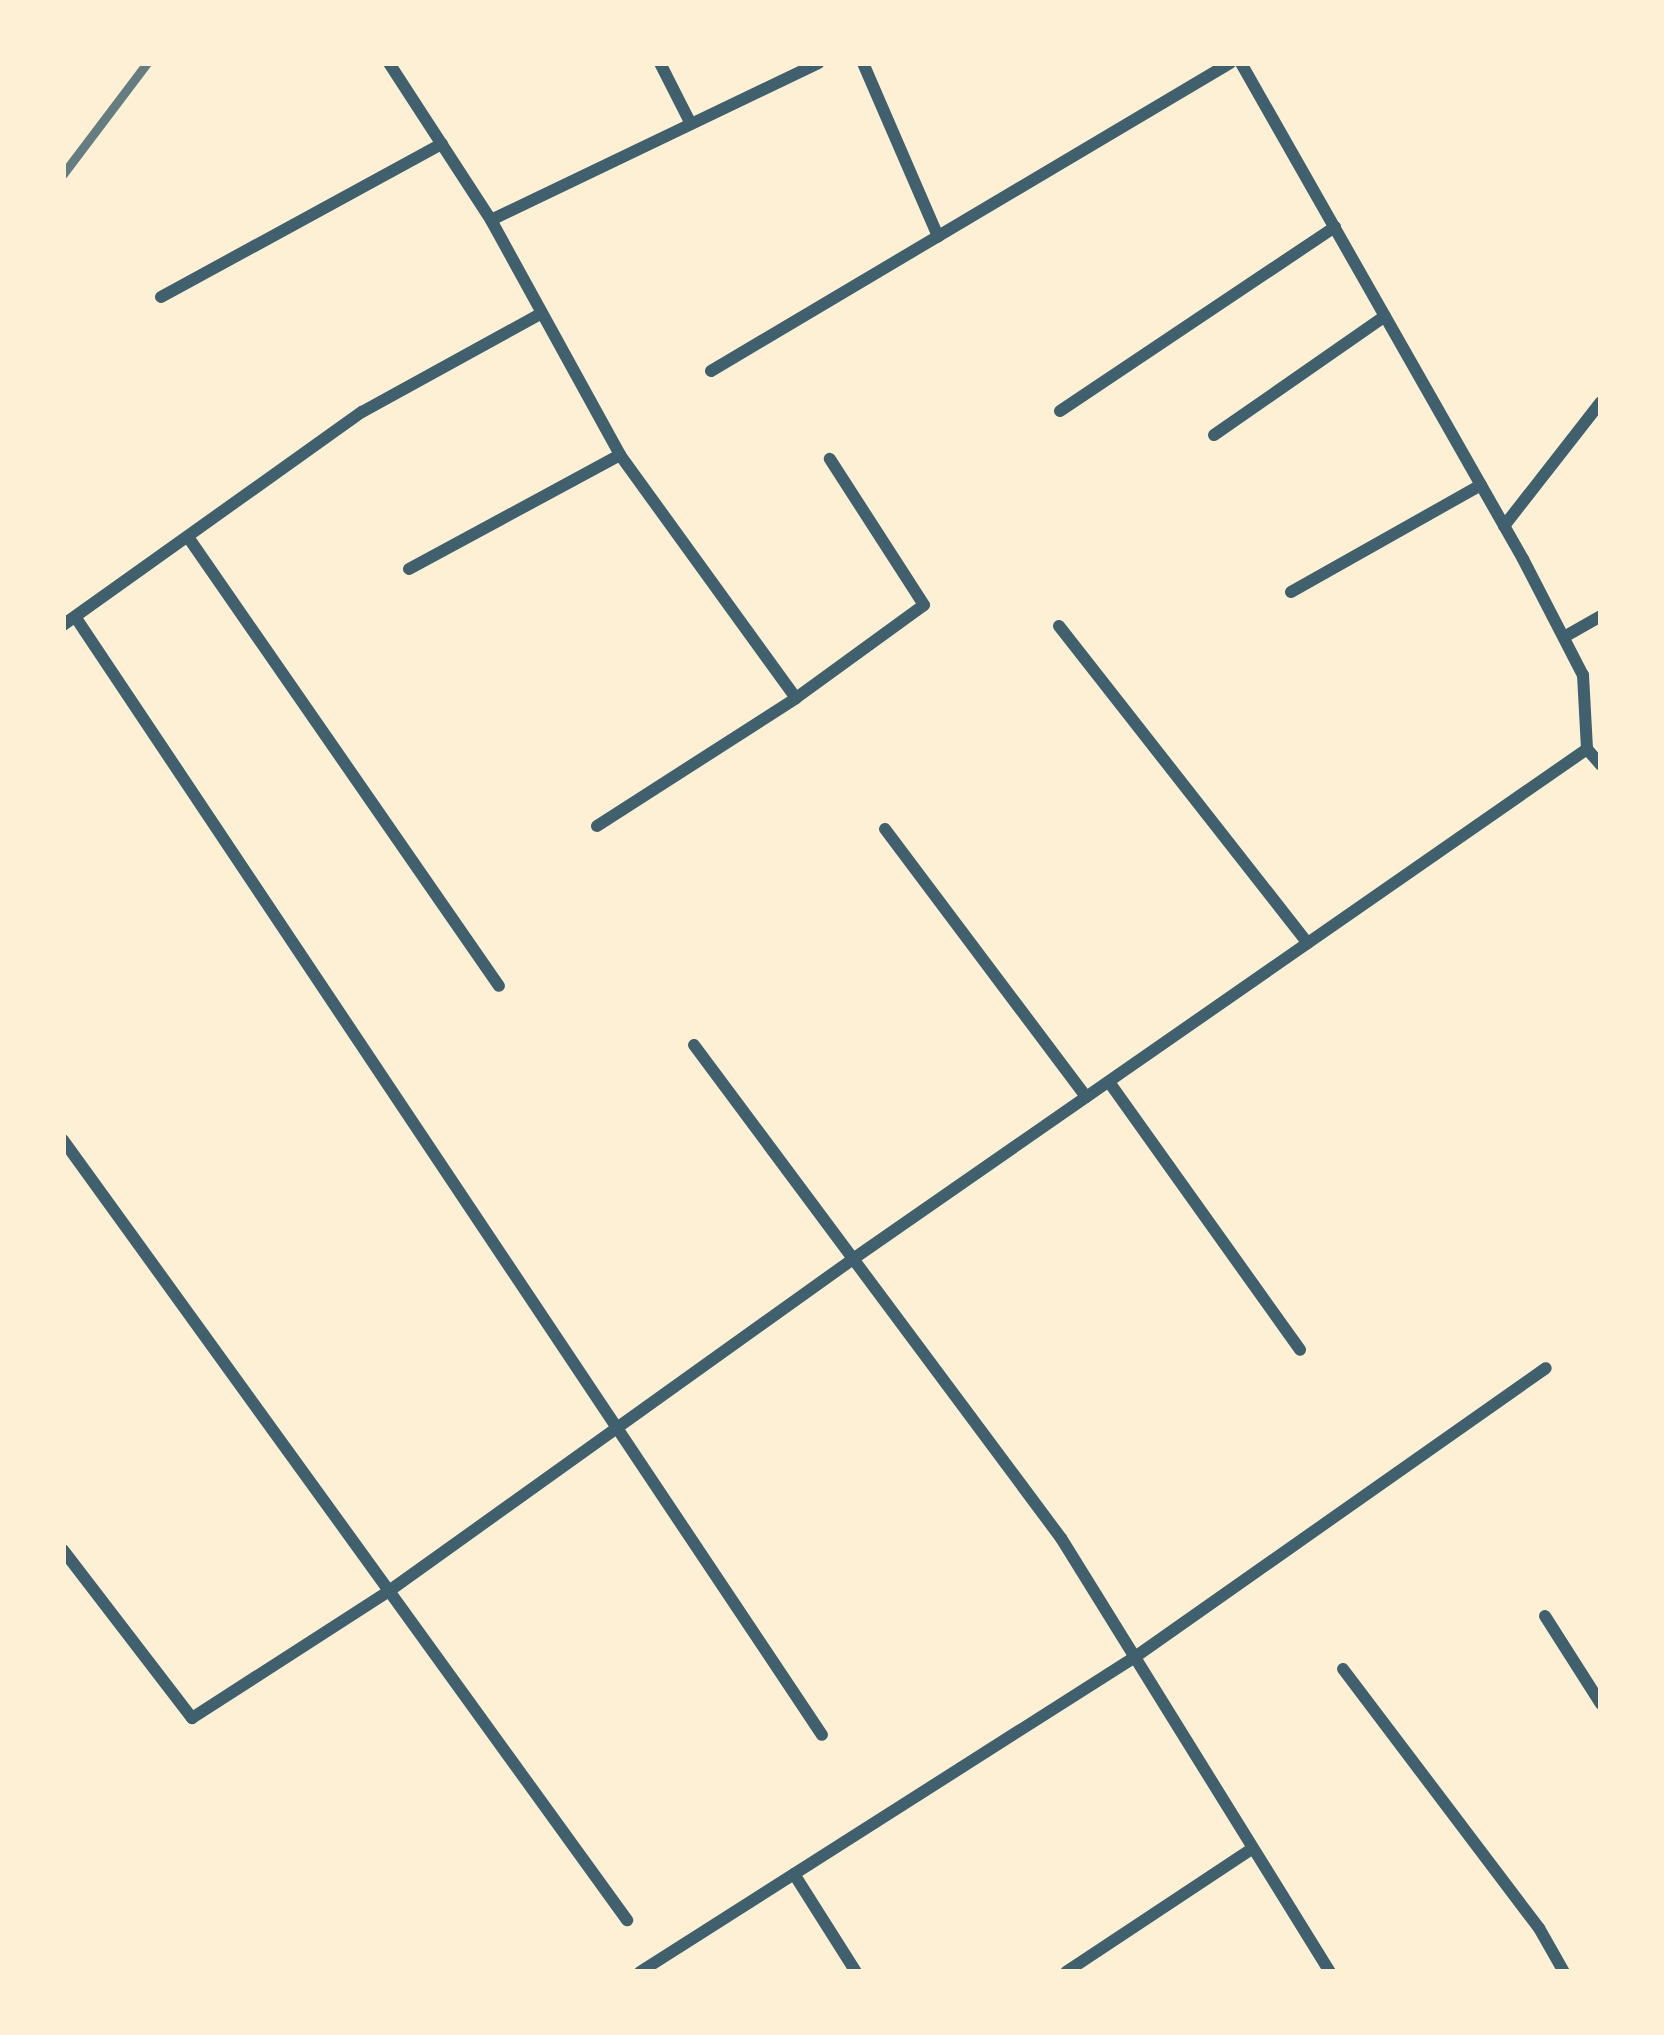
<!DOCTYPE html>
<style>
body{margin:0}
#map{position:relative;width:1664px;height:2035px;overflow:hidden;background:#fdf0d5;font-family:Manrope,sans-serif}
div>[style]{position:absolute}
.minor>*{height:12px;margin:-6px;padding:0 6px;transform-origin:6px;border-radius:6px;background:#3f606c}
.rail>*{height:9px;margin:-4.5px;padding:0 4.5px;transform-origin:4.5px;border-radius:4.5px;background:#657d81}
span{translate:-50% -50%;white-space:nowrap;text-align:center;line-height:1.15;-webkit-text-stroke:12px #fdf0d5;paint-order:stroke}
.frame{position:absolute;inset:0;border:66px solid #fdf0d5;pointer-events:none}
</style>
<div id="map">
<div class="minor">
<div style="left:389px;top:63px;width:187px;rotate:57deg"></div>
<div style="left:491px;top:220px;width:268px;rotate:61.2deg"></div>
<div style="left:620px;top:455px;width:300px;rotate:54.1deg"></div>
<div style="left:660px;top:63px;width:68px;rotate:63.1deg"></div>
<div style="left:863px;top:63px;width:189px;rotate:66.6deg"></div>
<div style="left:1241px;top:63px;width:571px;rotate:60.38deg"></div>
<div style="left:1523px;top:559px;width:131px;rotate:62.7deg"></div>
<div style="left:1583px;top:675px;width:74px;rotate:86.9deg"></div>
<div style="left:491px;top:220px;width:363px;rotate:-25.6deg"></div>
<div style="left:161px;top:297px;width:320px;rotate:-28.6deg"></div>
<div style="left:711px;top:371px;width:604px;rotate:-30.69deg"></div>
<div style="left:1060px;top:411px;width:331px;rotate:-33.8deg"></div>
<div style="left:1214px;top:435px;width:208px;rotate:-34.8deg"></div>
<div style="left:1504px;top:526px;width:157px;rotate:-52deg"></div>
<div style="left:188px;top:537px;width:546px;rotate:55.29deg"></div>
<div style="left:409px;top:569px;width:240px;rotate:-28.4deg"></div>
<div style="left:1291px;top:592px;width:218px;rotate:-29.4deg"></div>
<div style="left:76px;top:618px;width:1343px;rotate:56.26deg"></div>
<div style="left:63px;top:625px;width:367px;rotate:-35.5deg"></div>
<div style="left:362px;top:412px;width:205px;rotate:-28.8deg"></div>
<div style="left:1059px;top:626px;width:403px;rotate:51.9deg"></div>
<div style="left:1564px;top:637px;width:43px;rotate:-29.6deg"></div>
<div style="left:597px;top:826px;width:237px;rotate:-32.7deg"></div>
<div style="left:796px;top:698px;width:158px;rotate:-36deg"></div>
<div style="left:924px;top:605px;width:174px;rotate:-122.8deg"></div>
<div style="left:885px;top:829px;width:335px;rotate:53.1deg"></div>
<div style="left:694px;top:1045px;width:615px;rotate:53.34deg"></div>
<div style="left:1061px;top:1538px;width:511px;rotate:58.21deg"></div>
<div style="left:1109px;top:1082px;width:329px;rotate:54.5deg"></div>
<div style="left:63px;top:1140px;width:963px;rotate:54.13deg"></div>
<div style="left:63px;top:1550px;width:212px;rotate:52.5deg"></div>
<div style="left:192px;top:1718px;width:234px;rotate:-32.8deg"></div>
<div style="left:389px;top:1591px;width:571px;rotate:-35.58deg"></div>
<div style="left:853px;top:1259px;width:894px;rotate:-34.79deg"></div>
<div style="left:1587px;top:749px;width:21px;rotate:49deg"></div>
<div style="left:1545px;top:1616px;width:104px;rotate:57.5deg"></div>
<div style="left:1343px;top:1669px;width:325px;rotate:52.9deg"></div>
<div style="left:1539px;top:1928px;width:51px;rotate:60.4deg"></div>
<div style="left:794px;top:1874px;width:116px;rotate:57.7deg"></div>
<div style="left:640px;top:1972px;width:587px;rotate:-32.47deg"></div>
<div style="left:1135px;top:1657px;width:502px;rotate:-35.11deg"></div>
<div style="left:1066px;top:1972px;width:224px;rotate:-33.5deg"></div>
</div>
<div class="rail">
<div style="left:63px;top:174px;width:139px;rotate:-52.9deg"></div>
</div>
<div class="frame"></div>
</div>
